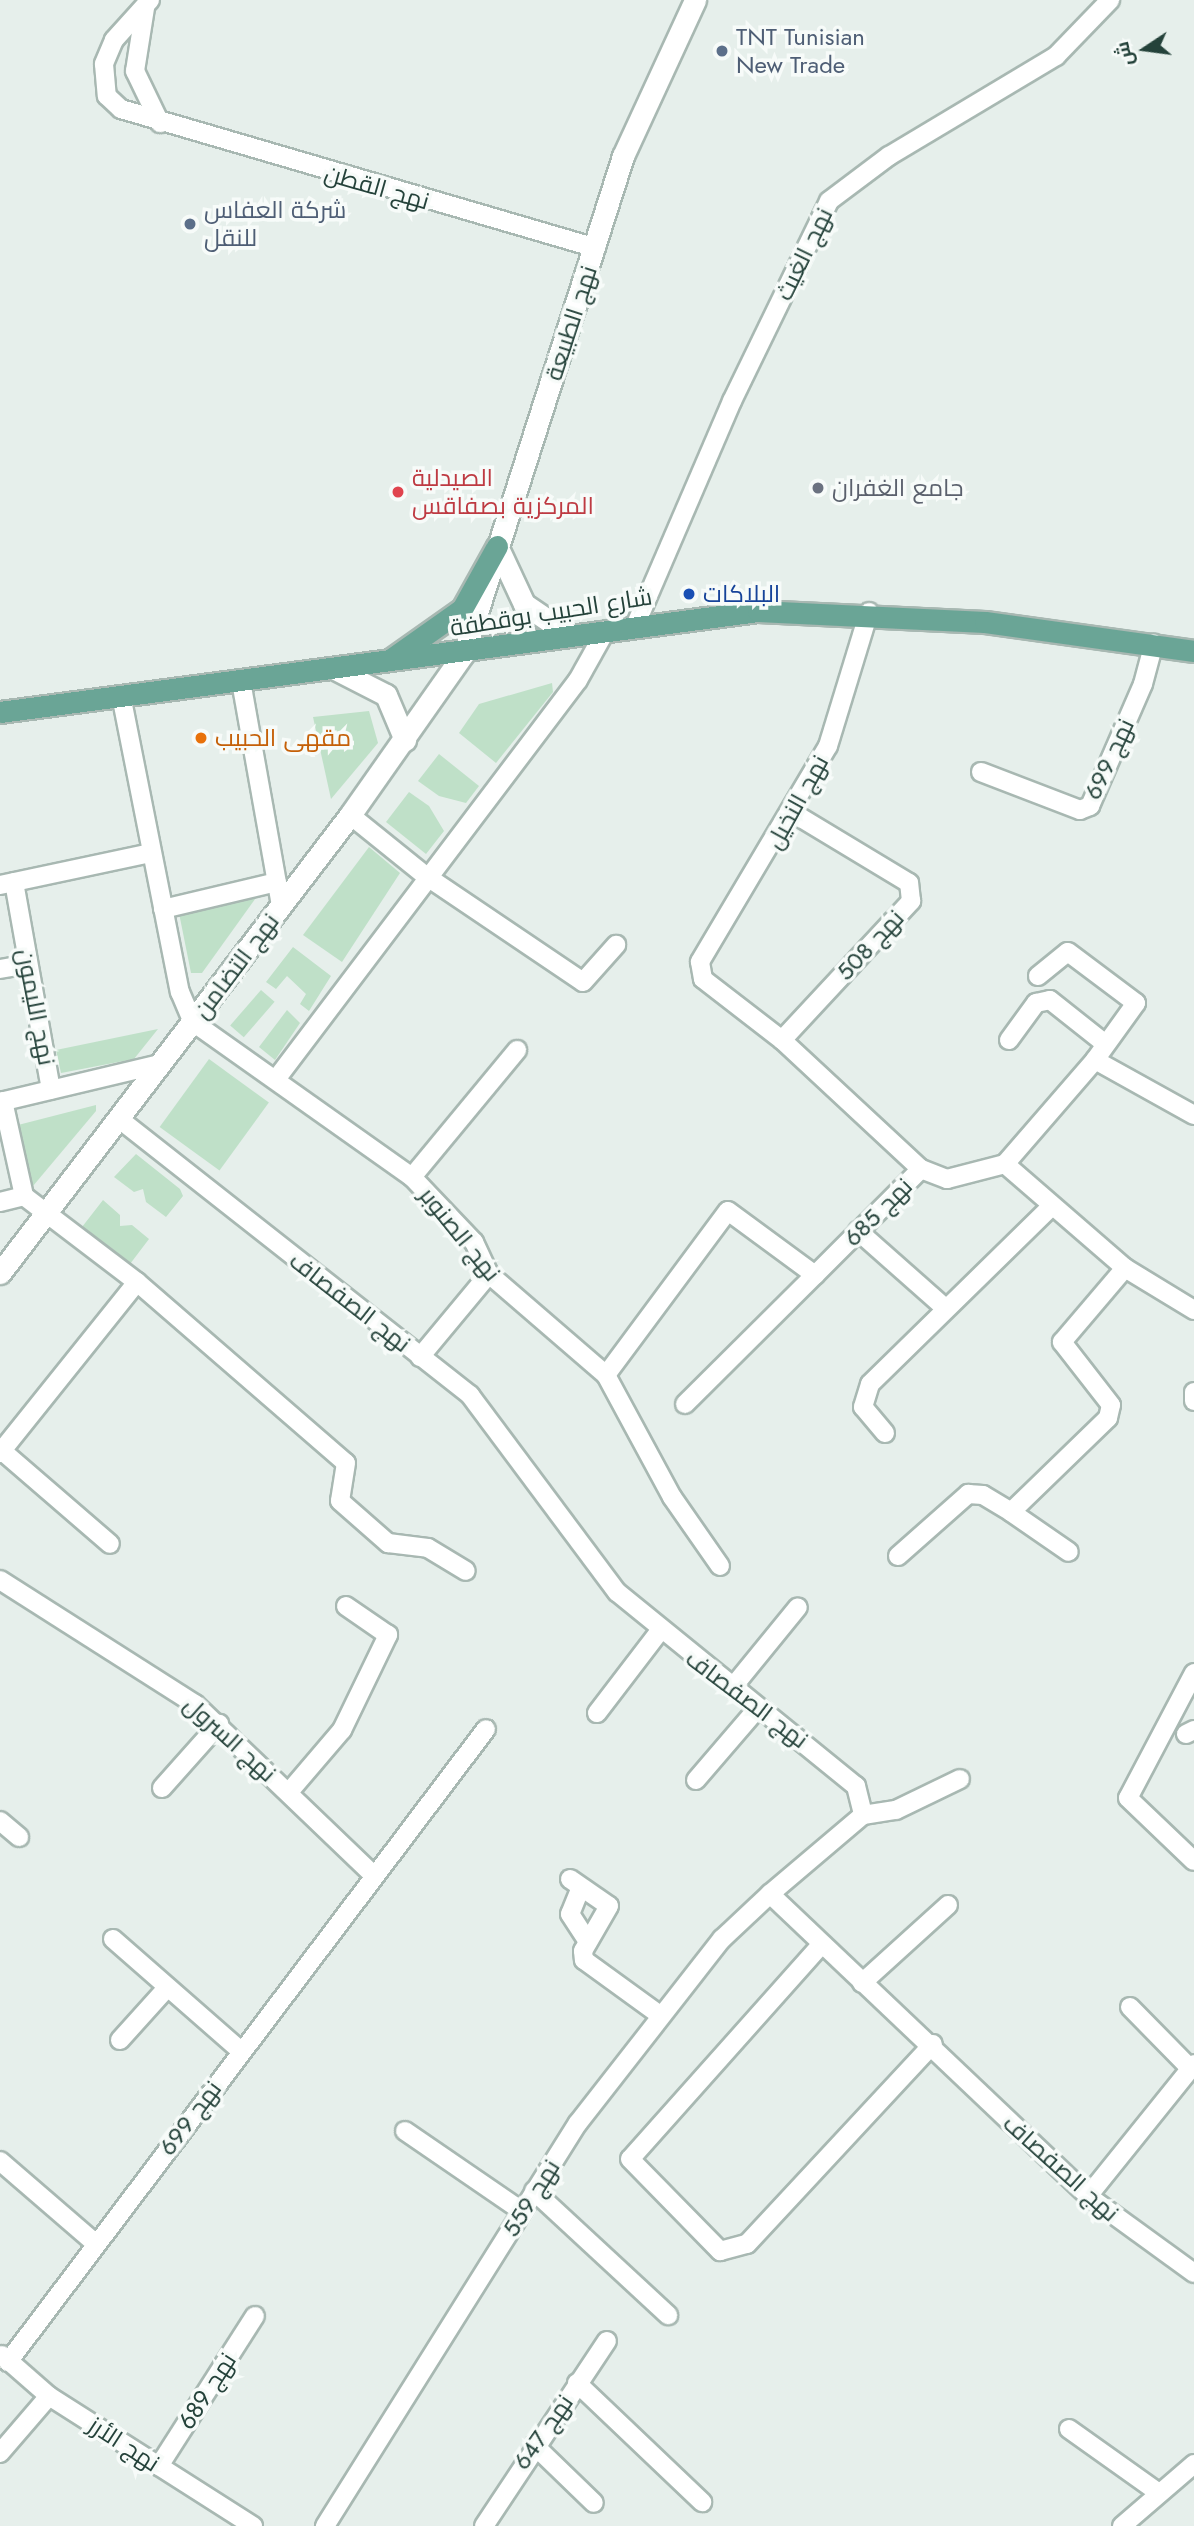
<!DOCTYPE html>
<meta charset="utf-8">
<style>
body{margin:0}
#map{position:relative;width:1194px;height:2526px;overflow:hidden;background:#e6efeb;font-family:Jost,Cairo,sans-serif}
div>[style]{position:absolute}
.green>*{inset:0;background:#bfe0c8;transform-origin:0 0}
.roads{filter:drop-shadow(2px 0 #a8b8b2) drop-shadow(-2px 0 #a8b8b2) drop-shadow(0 2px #a8b8b2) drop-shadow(0 -2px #a8b8b2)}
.street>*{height:18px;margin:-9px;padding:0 9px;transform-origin:9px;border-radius:9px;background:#fff}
.secondary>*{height:21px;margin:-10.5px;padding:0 10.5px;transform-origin:10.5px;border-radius:10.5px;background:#fff}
.primary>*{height:21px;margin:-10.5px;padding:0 10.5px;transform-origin:10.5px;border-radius:10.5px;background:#6aa596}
.dots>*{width:19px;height:19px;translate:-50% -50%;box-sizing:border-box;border:4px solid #f7fbf9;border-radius:50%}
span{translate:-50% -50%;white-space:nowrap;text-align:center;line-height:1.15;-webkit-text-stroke:7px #f7fbf9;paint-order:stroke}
.service-label{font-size:24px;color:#4e5e75}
.left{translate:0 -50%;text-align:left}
.street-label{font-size:24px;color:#24423a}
.health-label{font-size:24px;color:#be3a42}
.worship-label{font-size:24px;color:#5b616d}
.transit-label{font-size:24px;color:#164399}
.food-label{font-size:24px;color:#c56008}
.north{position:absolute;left:1110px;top:14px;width:70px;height:70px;-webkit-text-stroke:5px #f7fbf9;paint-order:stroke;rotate:257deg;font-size:19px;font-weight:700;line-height:28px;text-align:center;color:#24423a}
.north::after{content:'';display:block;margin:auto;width:24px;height:32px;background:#24423a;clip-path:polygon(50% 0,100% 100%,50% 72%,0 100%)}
</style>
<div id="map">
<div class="green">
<div style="clip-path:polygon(552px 683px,553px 692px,496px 763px,459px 733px,479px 704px)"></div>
<div style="clip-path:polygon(369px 711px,378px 743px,331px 799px,313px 717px)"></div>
<div style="clip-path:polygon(439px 754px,479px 786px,466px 803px,439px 796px,418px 781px)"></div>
<div style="clip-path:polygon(409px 792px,429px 806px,444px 831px,426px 854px,386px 822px)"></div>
<div style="clip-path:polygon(369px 847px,400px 873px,342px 962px,303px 935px)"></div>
<div style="clip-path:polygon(258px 895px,202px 973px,191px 973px,179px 913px)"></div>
<div style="clip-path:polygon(293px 947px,331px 976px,309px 1011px,300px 1004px,306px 994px,287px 976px,276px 989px,266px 982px)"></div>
<div style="left:261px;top:990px;width:18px;height:47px;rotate:41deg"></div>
<div style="clip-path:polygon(287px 1010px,300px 1023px,275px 1060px,259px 1047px)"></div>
<div style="clip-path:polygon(158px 1029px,134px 1059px,61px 1073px,56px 1050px)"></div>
<div style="left:209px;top:1059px;width:74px;height:84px;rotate:36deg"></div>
<div style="clip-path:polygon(96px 1105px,96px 1111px,33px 1186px,18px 1125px)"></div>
<div style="clip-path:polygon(136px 1154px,180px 1189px,183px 1196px,166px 1217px,146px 1202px,143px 1189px,134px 1192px,114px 1177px)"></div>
<div style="clip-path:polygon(103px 1200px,120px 1215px,120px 1226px,132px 1225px,149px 1239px,130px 1264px,82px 1227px)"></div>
</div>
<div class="roads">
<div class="street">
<div style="left:150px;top:0;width:54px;rotate:132deg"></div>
<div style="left:114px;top:40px;width:26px;rotate:113deg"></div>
<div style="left:104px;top:64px;width:32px;rotate:85deg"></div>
<div style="left:107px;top:96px;width:19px;rotate:43deg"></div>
<div style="left:121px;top:109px;width:495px;rotate:16.3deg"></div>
<div style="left:145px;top:8px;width:64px;rotate:99deg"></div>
<div style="left:135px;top:71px;width:58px;rotate:64.3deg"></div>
<div style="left:869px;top:612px;width:140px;rotate:107deg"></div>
<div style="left:828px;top:746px;width:251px;rotate:120.7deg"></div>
<div style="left:700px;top:962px;width:17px;rotate:80deg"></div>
<div style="left:703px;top:979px;width:100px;rotate:37.7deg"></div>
<div style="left:782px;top:1040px;width:190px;rotate:42.9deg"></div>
<div style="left:636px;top:624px;width:243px;rotate:-66.7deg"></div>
<div style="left:732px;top:401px;width:222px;rotate:-64.1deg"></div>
<div style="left:829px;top:201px;width:75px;rotate:-36.9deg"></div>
<div style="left:889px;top:156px;width:195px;rotate:-30.9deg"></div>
<div style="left:1056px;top:56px;width:78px;rotate:-46deg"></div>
<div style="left:241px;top:681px;width:229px;rotate:79.9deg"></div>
<div style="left:121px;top:695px;width:303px;rotate:78.8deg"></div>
<div style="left:180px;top:992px;width:33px;rotate:67deg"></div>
<div style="left:193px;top:1022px;width:268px;rotate:35.3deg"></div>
<div style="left:412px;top:1177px;width:90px;rotate:46.4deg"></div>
<div style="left:474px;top:1242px;width:35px;rotate:65deg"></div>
<div style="left:489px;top:1274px;width:155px;rotate:40.8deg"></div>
<div style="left:606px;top:1375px;width:139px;rotate:61.6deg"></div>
<div style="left:672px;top:1497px;width:84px;rotate:55.2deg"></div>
<div style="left:981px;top:772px;width:106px;rotate:21deg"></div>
<div style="left:1080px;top:810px;width:11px;rotate:-22deg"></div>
<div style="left:1090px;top:806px;width:133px;rotate:-66.5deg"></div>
<div style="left:1143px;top:684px;width:42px;rotate:-75deg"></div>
<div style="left:350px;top:815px;width:97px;rotate:38.8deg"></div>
<div style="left:426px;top:876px;width:189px;rotate:34deg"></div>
<div style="left:583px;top:982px;width:50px;rotate:-48.3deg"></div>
<div style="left:14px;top:882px;width:211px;rotate:79.9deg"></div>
<div style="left:0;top:885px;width:154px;rotate:-12deg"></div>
<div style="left:163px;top:909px;width:117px;rotate:-13.3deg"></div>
<div style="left:0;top:969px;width:27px;rotate:-10deg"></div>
<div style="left:1038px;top:976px;width:38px;rotate:-39deg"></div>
<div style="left:1068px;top:952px;width:85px;rotate:36.9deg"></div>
<div style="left:1136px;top:1003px;width:70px;rotate:125.7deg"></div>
<div style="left:782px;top:1040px;width:190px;rotate:-47.1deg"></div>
<div style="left:911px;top:901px;width:18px;rotate:-96deg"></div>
<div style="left:909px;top:883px;width:135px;rotate:-148.9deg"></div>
<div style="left:1009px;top:1040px;width:46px;rotate:-53.9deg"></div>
<div style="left:1036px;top:1003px;width:14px;rotate:-12deg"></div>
<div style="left:1050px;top:1000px;width:68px;rotate:38.4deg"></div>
<div style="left:277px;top:1078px;width:499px;rotate:-52.9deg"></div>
<div style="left:578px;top:680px;width:57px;rotate:-60.8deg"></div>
<div style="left:3px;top:1101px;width:97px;rotate:77.5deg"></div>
<div style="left:0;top:1102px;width:164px;rotate:-13.4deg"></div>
<div style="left:118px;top:1118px;width:448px;rotate:38.2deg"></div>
<div style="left:470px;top:1395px;width:246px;rotate:53.3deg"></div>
<div style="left:617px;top:1592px;width:308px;rotate:39.1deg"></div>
<div style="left:856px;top:1786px;width:30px;rotate:76deg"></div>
<div style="left:863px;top:1815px;width:122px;rotate:139.7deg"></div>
<div style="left:770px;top:1894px;width:439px;rotate:43.5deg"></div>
<div style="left:1088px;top:2196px;width:131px;rotate:36deg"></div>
<div style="left:1005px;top:1164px;width:159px;rotate:40.9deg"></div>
<div style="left:1125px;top:1268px;width:81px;rotate:31.3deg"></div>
<div style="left:412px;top:1177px;width:165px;rotate:-50.4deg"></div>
<div style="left:0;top:1202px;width:25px;rotate:-14deg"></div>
<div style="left:24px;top:1196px;width:142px;rotate:37.3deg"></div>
<div style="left:137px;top:1282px;width:276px;rotate:40.9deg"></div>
<div style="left:346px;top:1463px;width:38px;rotate:99deg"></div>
<div style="left:340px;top:1501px;width:64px;rotate:41.2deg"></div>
<div style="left:388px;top:1543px;width:40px;rotate:7.1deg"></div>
<div style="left:428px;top:1548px;width:44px;rotate:31.2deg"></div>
<div style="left:858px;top:1231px;width:116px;rotate:41.5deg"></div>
<div style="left:420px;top:1357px;width:108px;rotate:-50.3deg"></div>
<div style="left:606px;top:1375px;width:204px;rotate:-53.4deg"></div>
<div style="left:728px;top:1211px;width:108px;rotate:36.3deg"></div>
<div style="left:815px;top:1275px;width:150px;rotate:-45deg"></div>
<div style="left:921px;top:1169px;width:28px;rotate:21deg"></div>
<div style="left:947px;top:1179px;width:60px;rotate:-14.5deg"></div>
<div style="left:1005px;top:1164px;width:138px;rotate:-49.1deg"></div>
<div style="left:1095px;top:1060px;width:113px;rotate:29.1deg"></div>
<div style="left:1194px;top:1392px;width:9px;rotate:90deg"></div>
<div style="left:685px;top:1404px;width:183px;rotate:-44.8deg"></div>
<div style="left:885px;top:1433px;width:34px;rotate:-130deg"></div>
<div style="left:863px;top:1407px;width:24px;rotate:-73deg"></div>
<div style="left:870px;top:1384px;width:253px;rotate:-44.4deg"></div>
<div style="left:0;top:1449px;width:145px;rotate:40.8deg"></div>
<div style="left:0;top:1453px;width:219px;rotate:-51.3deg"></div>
<div style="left:1011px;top:1512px;width:70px;rotate:34.6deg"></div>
<div style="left:898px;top:1556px;width:94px;rotate:-41.5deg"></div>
<div style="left:968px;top:1494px;width:15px;rotate:4deg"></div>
<div style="left:983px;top:1495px;width:33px;rotate:31deg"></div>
<div style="left:1011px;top:1512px;width:135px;rotate:-44.1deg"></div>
<div style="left:1108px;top:1418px;width:13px;rotate:-77deg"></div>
<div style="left:1111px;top:1405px;width:80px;rotate:-127.9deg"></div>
<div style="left:1062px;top:1342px;width:97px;rotate:-49.6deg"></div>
<div style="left:0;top:1580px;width:231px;rotate:32.5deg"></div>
<div style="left:195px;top:1704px;width:245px;rotate:43.8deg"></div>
<div style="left:1194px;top:1673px;width:141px;rotate:117.8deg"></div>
<div style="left:1128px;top:1798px;width:91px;rotate:43.7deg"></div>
<div style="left:732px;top:1688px;width:104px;rotate:-50.8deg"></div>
<div style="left:597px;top:1713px;width:102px;rotate:-52.6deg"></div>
<div style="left:1186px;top:1734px;width:9px;rotate:-27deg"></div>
<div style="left:696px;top:1780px;width:95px;rotate:-49.3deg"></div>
<div style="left:162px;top:1788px;width:86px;rotate:-48.3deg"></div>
<div style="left:289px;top:1792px;width:82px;rotate:-49.5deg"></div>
<div style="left:342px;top:1730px;width:106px;rotate:-64.2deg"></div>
<div style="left:388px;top:1635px;width:51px;rotate:-145.4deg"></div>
<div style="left:863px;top:1815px;width:33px;rotate:-9deg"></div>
<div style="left:896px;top:1810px;width:71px;rotate:-25.8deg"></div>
<div style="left:0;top:1821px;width:25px;rotate:40deg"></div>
<div style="left:570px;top:1879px;width:47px;rotate:34.7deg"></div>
<div style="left:609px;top:1906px;width:52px;rotate:120deg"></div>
<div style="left:583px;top:1951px;width:9px;rotate:84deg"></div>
<div style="left:584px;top:1960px;width:95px;rotate:36deg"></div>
<div style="left:581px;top:1887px;width:29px;rotate:112deg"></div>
<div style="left:570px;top:1914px;width:33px;rotate:57deg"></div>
<div style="left:113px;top:1939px;width:170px;rotate:41.2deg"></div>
<div style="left:820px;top:1946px;width:285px;rotate:131.7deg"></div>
<div style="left:630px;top:2159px;width:129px;rotate:45.6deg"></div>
<div style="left:720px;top:2251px;width:28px;rotate:-15deg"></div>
<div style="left:747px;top:2244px;width:273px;rotate:-47.1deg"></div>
<div style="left:862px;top:1983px;width:116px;rotate:-42.2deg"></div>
<div style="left:1130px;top:2007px;width:86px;rotate:45.5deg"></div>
<div style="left:120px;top:2040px;width:69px;rotate:-48deg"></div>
<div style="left:405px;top:2131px;width:142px;rotate:34.4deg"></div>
<div style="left:0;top:2161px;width:127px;rotate:40.8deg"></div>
<div style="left:534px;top:2191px;width:183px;rotate:42.8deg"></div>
<div style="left:1088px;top:2196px;width:169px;rotate:-51.2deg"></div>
<div style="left:2px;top:2355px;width:62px;rotate:41.1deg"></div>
<div style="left:49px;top:2396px;width:242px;rotate:32.5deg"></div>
<div style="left:8px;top:2362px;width:793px;rotate:-52.94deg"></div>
<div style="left:577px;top:2383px;width:173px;rotate:43.6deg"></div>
<div style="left:1069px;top:2429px;width:110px;rotate:35.4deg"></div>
<div style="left:534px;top:2445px;width:83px;rotate:44deg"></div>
<div style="left:0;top:2453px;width:75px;rotate:-49.3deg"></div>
<div style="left:159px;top:2466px;width:178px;rotate:-57.4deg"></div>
<div style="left:325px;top:2526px;width:476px;rotate:-57.9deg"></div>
<div style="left:578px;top:2123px;width:234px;rotate:-52deg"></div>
<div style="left:722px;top:1939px;width:66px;rotate:-43.2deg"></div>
<div style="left:484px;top:2526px;width:222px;rotate:-56.4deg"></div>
<div style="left:1122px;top:2526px;width:95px;rotate:-40.7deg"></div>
</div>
<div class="secondary">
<div style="left:497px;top:546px;width:64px;rotate:65deg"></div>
<div style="left:524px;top:604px;width:57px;rotate:34.2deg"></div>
<div style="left:335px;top:669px;width:57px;rotate:27deg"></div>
<div style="left:386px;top:695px;width:49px;rotate:67.1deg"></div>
<div style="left:0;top:1273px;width:576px;rotate:-52.61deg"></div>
<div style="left:350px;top:815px;width:198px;rotate:-54.9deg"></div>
<div style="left:464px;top:653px;width:522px;rotate:-72.26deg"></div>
<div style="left:623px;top:156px;width:172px;rotate:-65.2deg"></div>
</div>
<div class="primary">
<div style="left:391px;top:659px;width:87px;rotate:-35.2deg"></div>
<div style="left:462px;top:609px;width:72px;rotate:-60.9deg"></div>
<div style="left:0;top:712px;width:765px;rotate:-7.59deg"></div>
<div style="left:758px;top:611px;width:227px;rotate:2.8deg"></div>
<div style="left:985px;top:622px;width:211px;rotate:7.9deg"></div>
</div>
</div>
<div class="dots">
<div style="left:722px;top:51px;background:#5c6f8a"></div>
<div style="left:190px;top:224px;background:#5c6f8a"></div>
<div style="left:818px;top:488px;background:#6b7280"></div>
<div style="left:398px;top:492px;background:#e0444e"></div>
<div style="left:689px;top:594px;background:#1a4fb4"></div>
<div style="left:201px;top:738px;background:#e8710a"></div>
</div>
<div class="service-label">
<span class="left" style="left:736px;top:51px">TNT Tunisian<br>New Trade</span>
<span class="left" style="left:204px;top:224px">شركة العفاس<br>للنقل</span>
</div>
<div class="street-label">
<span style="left:377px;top:187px;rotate:16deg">نهج القطن</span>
<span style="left:804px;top:254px;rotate:-64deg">نهج الغيث</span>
<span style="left:571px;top:323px;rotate:-72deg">نهج الطبيعة</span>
<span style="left:551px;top:612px;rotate:-9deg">شارع الحبيب بوقطفة</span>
<span style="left:1109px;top:759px;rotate:-65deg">نهج 699</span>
<span style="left:797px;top:802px;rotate:-61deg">نهج النخيل</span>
<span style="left:870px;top:945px;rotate:-47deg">نهج 508</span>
<span style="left:236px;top:966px;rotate:-53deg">نهج التضامن</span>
<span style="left:36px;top:1007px;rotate:79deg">نهج الليمون</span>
<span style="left:878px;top:1212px;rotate:-45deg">نهج 685</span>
<span style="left:460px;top:1234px;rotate:51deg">نهج الصنوبر</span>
<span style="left:350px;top:1302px;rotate:38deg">نهج الصفصاف</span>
<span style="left:747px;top:1699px;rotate:37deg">نهج الصفصاف</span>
<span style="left:230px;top:1739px;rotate:42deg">نهج السرول</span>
<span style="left:190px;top:2118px;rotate:-53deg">نهج 699</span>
<span style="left:1061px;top:2168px;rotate:42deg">نهج الصفصاف</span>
<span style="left:531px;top:2198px;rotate:-58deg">نهج 559</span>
<span style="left:207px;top:2391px;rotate:-57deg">نهج 689</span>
<span style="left:543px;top:2432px;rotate:-55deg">نهج 647</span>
<span style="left:124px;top:2444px;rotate:33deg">نهج الأرز</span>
</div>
<div class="health-label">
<span class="left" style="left:412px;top:492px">الصيدلية<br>المركزية بصفاقس</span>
</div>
<div class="worship-label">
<span class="left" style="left:832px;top:488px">جامع الغفران</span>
</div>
<div class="transit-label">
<span class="left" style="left:703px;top:594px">البلاكات</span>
</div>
<div class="food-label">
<span class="left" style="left:215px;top:738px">مقهى الحبيب</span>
</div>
<div class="north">ش</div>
</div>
